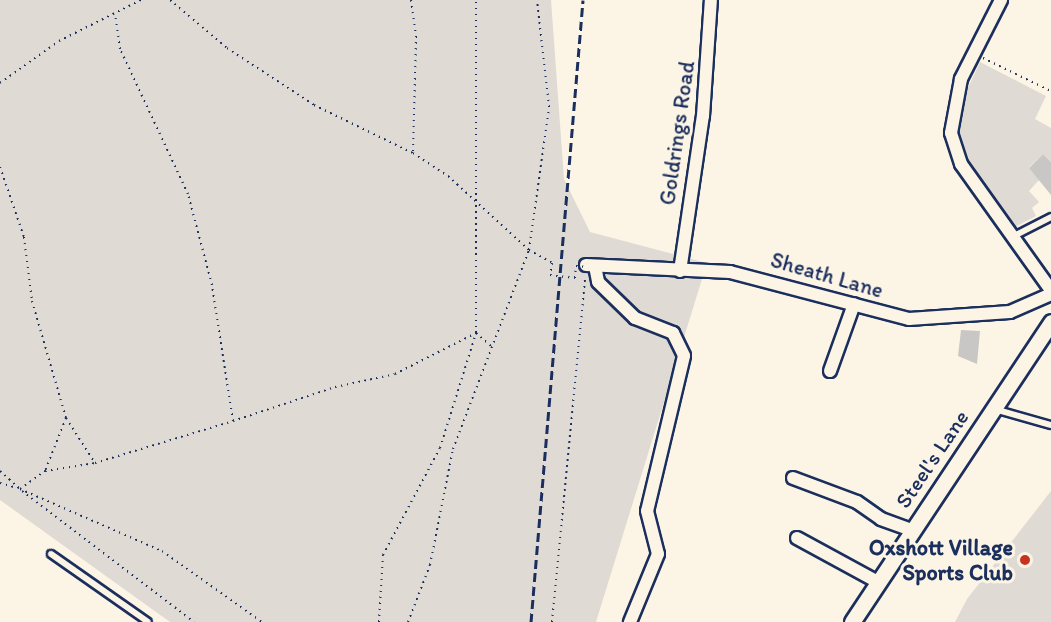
<!DOCTYPE html>
<style>
body{margin:0}
#map{position:relative;width:1051px;height:622px;overflow:hidden;background:#fcf5e5;font-family:Itim,sans-serif}
div>[style]{position:absolute}
.green>*{inset:0;background:#dfdbd4}
.building>*{inset:0;background:#c8c7c6}
.path>*{height:2px;margin-top:-1px;transform-origin:0;background:repeating-linear-gradient(90deg,#1b2f5e 0 1.5px,transparent 0 6px)}
.roads{filter:drop-shadow(2px 0 #1b2f5e) drop-shadow(-2px 0 #1b2f5e) drop-shadow(0 2px #1b2f5e) drop-shadow(0 -2px #1b2f5e)}
.service>*{height:6px;margin:-3px;padding:0 3px;transform-origin:3px;border-radius:3px;background:#fcf5e5}
.minor>*{height:12px;margin:-6px;padding:0 6px;transform-origin:6px;border-radius:6px;background:#fcf5e5}
.tertiary>*{height:15px;margin:-7.5px;padding:0 7.5px;transform-origin:7.5px;border-radius:7.5px;background:#fcf5e5}
.rail>*{height:3px;margin-top:-1.5px;transform-origin:0;background:repeating-linear-gradient(90deg,#1b2f5e 0 9px,transparent 0 13.5px)}
.path-bridge>*{height:2px;margin-top:-1px;transform-origin:0;background:repeating-linear-gradient(90deg,#1b2f5e 0 1.5px,transparent 0 6px)}
.dots>*{width:16px;height:16px;translate:-50% -50%;box-sizing:border-box;border:3px solid #fcf5e5;border-radius:50%}
span{translate:-50% -50%;white-space:nowrap;text-align:center;line-height:1.15;-webkit-text-stroke:6px #fcf5e5;paint-order:stroke}
.street-label{font-size:22px;color:#1b2f5e}
.poi-label{font-size:22px;color:#1b2f5e;font-weight:700}
.right{translate:-100% -50%;text-align:right}
</style>
<div id="map">
<div class="green">
<div style="clip-path:polygon(0 0,551px 0,564px 179px,590px 232px,707px 263px,596px 622px,170px 622px,0 500px)"></div>
<div style="clip-path:polygon(980px 62px,1046px 96px,1035px 119px,1051px 128px,1051px 162px,1043px 154px,1029px 167px,1040px 179px,1029px 191px,1039px 202px,1032px 208px,1036px 216px,1015px 227px,966px 160px,958px 138px,959px 107px)"></div>
<div style="clip-path:polygon(1051px 491px,1051px 622px,955px 622px,967px 599px)"></div>
</div>
<div class="building">
<div style="clip-path:polygon(1043px 154px,1051px 162px,1051px 195px,1029px 168px)"></div>
<div style="clip-path:polygon(961px 330px,980px 331px,977px 364px,958px 356px)"></div>
</div>
<div class="path">
<div style="left:170px;top:0;width:75px;rotate:40.1deg"></div>
<div style="left:227px;top:48px;width:104px;rotate:33.2deg"></div>
<div style="left:314px;top:105px;width:110px;rotate:25.9deg"></div>
<div style="left:413px;top:153px;width:42px;rotate:33.3deg"></div>
<div style="left:448px;top:176px;width:110px;rotate:42.4deg"></div>
<div style="left:529px;top:250px;width:26px;rotate:29deg"></div>
<div style="left:552px;top:263px;width:12px;rotate:99deg"></div>
<div style="left:550px;top:275px;width:6px;rotate:9deg"></div>
<div style="left:411px;top:0;width:36px;rotate:82deg"></div>
<div style="left:416px;top:36px;width:117px;rotate:91.5deg"></div>
<div style="left:983px;top:58px;width:76px;rotate:25.9deg"></div>
<div style="left:0;top:83px;width:72px;rotate:-35.4deg"></div>
<div style="left:59px;top:41px;width:92px;rotate:-26.6deg"></div>
<div style="left:0;top:167px;width:74px;rotate:71.1deg"></div>
<div style="left:24px;top:237px;width:64px;rotate:82.9deg"></div>
<div style="left:32px;top:301px;width:122px;rotate:73.8deg"></div>
<div style="left:66px;top:418px;width:57px;rotate:111.6deg"></div>
<div style="left:66px;top:418px;width:54px;rotate:57.2deg"></div>
<div style="left:233px;top:421px;width:108px;rotate:-18.4deg"></div>
<div style="left:335px;top:387px;width:61px;rotate:-12.2deg"></div>
<div style="left:395px;top:374px;width:91px;rotate:-26.8deg"></div>
<div style="left:476px;top:333px;width:23px;rotate:41deg"></div>
<div style="left:0;top:471px;width:27px;rotate:42deg"></div>
<div style="left:20px;top:489px;width:155px;rotate:23.6deg"></div>
<div style="left:162px;top:551px;width:123px;rotate:35.4deg"></div>
<div style="left:0;top:483px;width:18px;rotate:16deg"></div>
<div style="left:20px;top:489px;width:31px;rotate:-36deg"></div>
<div style="left:45px;top:471px;width:51px;rotate:-9.1deg"></div>
<div style="left:95px;top:463px;width:144px;rotate:-16.9deg"></div>
<div style="left:233px;top:421px;width:138px;rotate:-98.8deg"></div>
<div style="left:212px;top:285px;width:94px;rotate:-104.8deg"></div>
<div style="left:188px;top:194px;width:160px;rotate:-115.1deg"></div>
<div style="left:120px;top:49px;width:35px;rotate:-98deg"></div>
<div style="left:22px;top:491px;width:216px;rotate:37.3deg"></div>
<div style="left:379px;top:622px;width:67px;rotate:-86.6deg"></div>
<div style="left:383px;top:555px;width:121px;rotate:-62deg"></div>
<div style="left:440px;top:448px;width:121px;rotate:-72.6deg"></div>
<div style="left:476px;top:333px;width:333px;rotate:-90deg"></div>
<div style="left:408px;top:622px;width:61px;rotate:-68.9deg"></div>
<div style="left:430px;top:565px;width:118px;rotate:-78.8deg"></div>
<div style="left:453px;top:449px;width:213px;rotate:-69.1deg"></div>
<div style="left:529px;top:250px;width:144px;rotate:-82deg"></div>
<div style="left:549px;top:107px;width:108px;rotate:-96.4deg"></div>
<div style="left:552px;top:622px;width:346px;rotate:-84.5deg"></div>
</div>
<div class="roads">
<div class="service">
<div style="left:1012px;top:237px;width:44px;rotate:-27.1deg"></div>
<div style="left:994px;top:409px;width:59px;rotate:15.7deg"></div>
<div style="left:51px;top:554px;width:118px;rotate:35deg"></div>
</div>
<div class="minor">
<div style="left:1001px;top:0;width:89px;rotate:116.9deg"></div>
<div style="left:961px;top:79px;width:55px;rotate:100.5deg"></div>
<div style="left:951px;top:133px;width:33px;rotate:72deg"></div>
<div style="left:961px;top:164px;width:155px;rotate:54.5deg"></div>
<div style="left:586px;top:265px;width:144px;rotate:2.8deg"></div>
<div style="left:730px;top:272px;width:185px;rotate:14.7deg"></div>
<div style="left:909px;top:319px;width:101px;rotate:-4deg"></div>
<div style="left:1010px;top:312px;width:45px;rotate:-23.7deg"></div>
<div style="left:595px;top:266px;width:16px;rotate:79deg"></div>
<div style="left:598px;top:282px;width:52px;rotate:44.2deg"></div>
<div style="left:635px;top:318px;width:41px;rotate:21.5deg"></div>
<div style="left:673px;top:333px;width:25px;rotate:64deg"></div>
<div style="left:684px;top:356px;width:159px;rotate:103.4deg"></div>
<div style="left:647px;top:511px;width:44px;rotate:75.7deg"></div>
<div style="left:658px;top:554px;width:74px;rotate:112.4deg"></div>
<div style="left:680px;top:271px;width:157px;rotate:-81.6deg"></div>
<div style="left:703px;top:116px;width:116px;rotate:-86.1deg"></div>
<div style="left:830px;top:371px;width:71px;rotate:-70.3deg"></div>
<div style="left:793px;top:478px;width:68px;rotate:20.6deg"></div>
<div style="left:857px;top:502px;width:29px;rotate:35deg"></div>
<div style="left:881px;top:519px;width:32px;rotate:20deg"></div>
<div style="left:797px;top:538px;width:90px;rotate:28.6deg"></div>
</div>
<div class="tertiary">
<div style="left:852px;top:622px;width:360px;rotate:-56.4deg"></div>
</div>
</div>
<div class="rail">
<div style="left:531px;top:622px;width:624px;rotate:-85.22deg"></div>
</div>
<div class="path-bridge">
<div style="left:556px;top:276px;width:19px;rotate:6deg"></div>
<div style="left:575px;top:278px;width:12px;rotate:-85deg"></div>
<div style="left:576px;top:266px;width:10px;rotate:6deg"></div>
</div>
<div class="dots">
<div style="left:1025px;top:560px;background:#c8321e"></div>
</div>
<div class="street-label">
<span style="left:677px;top:133px;rotate:-82deg">Goldrings Road</span>
<span style="left:827px;top:275px;rotate:16deg">Sheath Lane</span>
<span style="left:932px;top:459px;rotate:-56deg">Steel's Lane</span>
</div>
<div class="poi-label">
<span class="right" style="left:1013px;top:560px">Oxshott Village<br>Sports Club</span>
</div>
</div>
